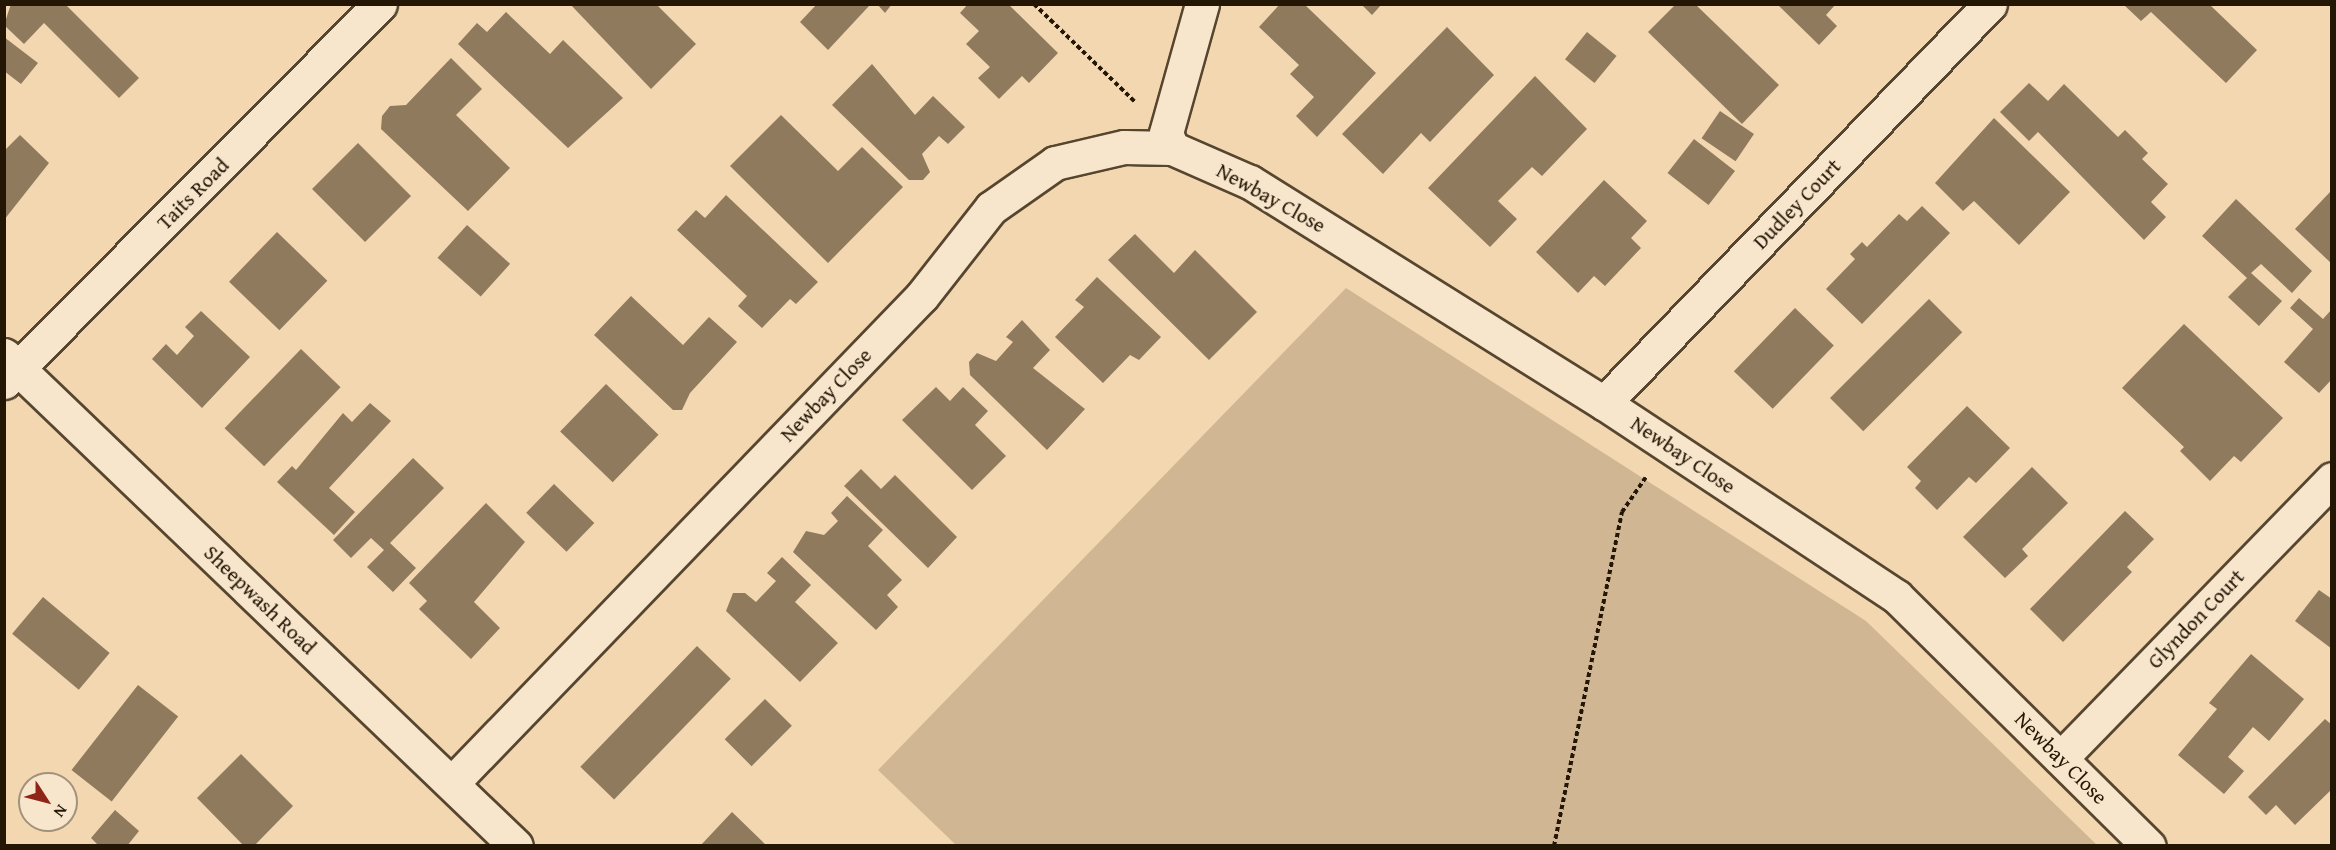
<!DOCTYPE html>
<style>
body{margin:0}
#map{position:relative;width:2336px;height:850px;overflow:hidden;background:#f3d7b0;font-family:"Gentium Book Plus",serif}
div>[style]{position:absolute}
.green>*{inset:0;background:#d0b693}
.building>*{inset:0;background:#8f7a5d;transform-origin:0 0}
.path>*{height:4px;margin-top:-2px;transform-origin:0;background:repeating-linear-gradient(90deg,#231604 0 4.5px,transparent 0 7.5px)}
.roads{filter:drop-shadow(2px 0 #57462f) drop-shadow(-2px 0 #57462f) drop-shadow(0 2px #57462f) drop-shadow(0 -2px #57462f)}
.minor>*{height:33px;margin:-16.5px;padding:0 16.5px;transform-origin:16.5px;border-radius:16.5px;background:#f7e5cc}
span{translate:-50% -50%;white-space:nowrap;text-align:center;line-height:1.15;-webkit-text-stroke:5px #f7e5cc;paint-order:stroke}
.street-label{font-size:21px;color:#231604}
.frame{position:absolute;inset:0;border:6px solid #231604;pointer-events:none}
.north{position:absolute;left:18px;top:772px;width:60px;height:60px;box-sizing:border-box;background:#f7e5cc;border:2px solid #a2927c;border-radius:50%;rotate:126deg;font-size:16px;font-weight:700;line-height:24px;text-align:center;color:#231604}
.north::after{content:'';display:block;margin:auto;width:21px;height:27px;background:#8f2418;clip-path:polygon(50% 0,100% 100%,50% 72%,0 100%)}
</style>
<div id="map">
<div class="green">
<div style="clip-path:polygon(1346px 288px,1866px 621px,2097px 845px,956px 845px,878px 770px)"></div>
</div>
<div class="building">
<div style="clip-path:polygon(11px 4px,65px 4px,139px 78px,119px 98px,44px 23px,24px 44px,4px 25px)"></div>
<div style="clip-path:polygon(570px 4px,656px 4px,696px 44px,651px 89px)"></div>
<div style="clip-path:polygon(817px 4px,867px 4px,869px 6px,828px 50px,800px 22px)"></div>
<div style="clip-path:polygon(877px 4px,892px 4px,885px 13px)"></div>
<div style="clip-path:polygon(968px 4px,1008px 4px,1058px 53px,1029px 83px,1022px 76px,999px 99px,978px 78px,990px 67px,966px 44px,979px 31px,960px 13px)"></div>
<div style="clip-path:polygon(1280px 4px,1304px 4px,1376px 73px,1317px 137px,1296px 116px,1314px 97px,1290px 74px,1299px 65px,1259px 27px)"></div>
<div style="clip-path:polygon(1361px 4px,1382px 4px,1372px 15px)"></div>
<div style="clip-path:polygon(1777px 4px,1836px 4px,1826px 15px,1837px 26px,1819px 45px)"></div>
<div style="clip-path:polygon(1675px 5px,1696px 5px,1779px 85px,1742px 124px,1648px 32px)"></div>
<div style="clip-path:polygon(2124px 5px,2210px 5px,2257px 50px,2226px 83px,2151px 12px,2141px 21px)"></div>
<div style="clip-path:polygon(506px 12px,550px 54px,563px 40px,623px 98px,568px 148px,458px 44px,477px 23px,487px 32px)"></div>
<div style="clip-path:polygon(1447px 27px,1494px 75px,1430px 142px,1421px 133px,1383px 174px,1342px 134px)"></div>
<div style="left:1587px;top:32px;width:38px;height:35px;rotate:39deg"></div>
<div style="clip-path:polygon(4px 37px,38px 63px,21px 84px,4px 71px)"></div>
<div style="clip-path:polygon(451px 58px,482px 89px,456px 115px,510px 168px,468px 211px,381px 129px,382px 116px,390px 106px,406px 105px)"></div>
<div style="clip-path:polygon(872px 64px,915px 115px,933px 96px,965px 127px,948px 144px,939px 136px,922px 154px,930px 172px,923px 180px,909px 180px,832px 105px)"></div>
<div style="clip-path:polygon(1535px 76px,1587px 129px,1542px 176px,1532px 167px,1498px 201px,1517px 219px,1490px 247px,1428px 188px)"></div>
<div style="clip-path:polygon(2029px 83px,2048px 101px,2064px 84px,2118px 137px,2125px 130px,2148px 153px,2142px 159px,2168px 184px,2151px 202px,2166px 217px,2144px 240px,2038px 132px,2029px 141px,2000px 112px)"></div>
<div style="left:1720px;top:111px;width:41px;height:33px;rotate:34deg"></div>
<div style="clip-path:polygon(781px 115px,838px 171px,862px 147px,903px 187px,828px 263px,730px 166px)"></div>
<div style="clip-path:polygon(1994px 118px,2070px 192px,2019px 245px,1974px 201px,1963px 211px,1935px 183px)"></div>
<div style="clip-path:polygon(20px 135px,49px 163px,4px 220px,4px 151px)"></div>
<div style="left:1694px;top:139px;width:52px;height:43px;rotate:38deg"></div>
<div style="left:358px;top:143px;width:75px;height:65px;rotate:45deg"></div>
<div style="clip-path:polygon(1604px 180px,1647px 221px,1631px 238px,1641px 248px,1605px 286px,1594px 276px,1578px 293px,1536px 252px)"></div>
<div style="clip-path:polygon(2330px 192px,2332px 194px,2332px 264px,2295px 229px)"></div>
<div style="clip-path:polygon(726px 195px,818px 282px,796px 304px,790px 299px,762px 328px,738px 306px,747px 296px,677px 230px,696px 210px,705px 218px)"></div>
<div style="clip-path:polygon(2236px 199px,2312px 271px,2292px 293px,2261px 264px,2251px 273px,2282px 301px,2259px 326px,2228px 297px,2247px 278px,2202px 236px)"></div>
<div style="clip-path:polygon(1922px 206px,1950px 233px,1862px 324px,1826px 289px,1855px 259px,1850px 254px,1862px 242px,1867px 247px,1899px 214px,1907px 221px)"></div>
<div style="left:467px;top:225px;width:58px;height:44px;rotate:42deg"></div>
<div style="left:277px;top:232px;width:70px;height:69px;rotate:44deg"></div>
<div style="clip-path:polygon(1135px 234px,1174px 273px,1195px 250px,1257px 312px,1209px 360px,1108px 260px)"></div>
<div style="clip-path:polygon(1097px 277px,1161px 337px,1139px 360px,1130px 355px,1103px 383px,1055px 337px,1084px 307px,1075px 300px)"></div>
<div style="clip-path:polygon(631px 296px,683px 345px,709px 317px,737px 342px,690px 393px,682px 410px,673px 410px,594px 335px)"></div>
<div style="clip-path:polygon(2299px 298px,2323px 319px,2332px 309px,2332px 379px,2319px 393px,2284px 362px,2313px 329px,2290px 308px)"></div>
<div style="left:1929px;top:299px;width:47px;height:140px;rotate:45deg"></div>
<div style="left:1795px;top:308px;width:54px;height:88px;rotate:44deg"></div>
<div style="clip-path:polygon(201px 311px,250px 357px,202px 408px,152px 359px,166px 344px,177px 355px,194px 336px,185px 327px)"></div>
<div style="clip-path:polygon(1022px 320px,1050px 350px,1033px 368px,1085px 409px,1047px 450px,970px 375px,969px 362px,977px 353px,996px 361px,1013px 342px,1006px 337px)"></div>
<div style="clip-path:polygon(2184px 324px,2283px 418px,2241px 462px,2234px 456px,2210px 481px,2180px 451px,2184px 447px,2122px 388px)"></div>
<div style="left:301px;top:349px;width:55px;height:110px;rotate:44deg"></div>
<div style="left:606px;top:384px;width:73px;height:66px;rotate:44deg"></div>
<div style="clip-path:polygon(936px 387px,950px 401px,963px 387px,988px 411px,975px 425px,1006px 456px,972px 490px,902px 420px)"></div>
<div style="clip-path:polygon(370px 403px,391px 421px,329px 488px,355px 512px,334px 535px,277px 482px,292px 466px,296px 470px,343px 413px,352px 422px)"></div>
<div style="clip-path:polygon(1967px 406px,2010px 448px,1976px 483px,1969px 477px,1937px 510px,1915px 488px,1921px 481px,1907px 467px)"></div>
<div style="clip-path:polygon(413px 458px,444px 488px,390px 543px,416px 568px,393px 592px,367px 567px,384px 550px,371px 538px,351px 558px,333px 540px)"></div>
<div style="clip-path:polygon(2032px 467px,2068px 503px,2022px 549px,2028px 556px,2005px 578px,1963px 537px)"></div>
<div style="clip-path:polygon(861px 469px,881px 489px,895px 475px,957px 537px,928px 568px,844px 486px)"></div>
<div style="left:554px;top:484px;width:56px;height:40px;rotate:44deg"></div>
<div style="clip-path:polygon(847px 496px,883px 530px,868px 546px,902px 580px,887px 595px,898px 607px,876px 630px,793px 552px,806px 531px,824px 535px,838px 521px,831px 513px)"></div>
<div style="clip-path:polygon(486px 503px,525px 542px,474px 602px,500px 628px,471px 659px,419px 609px,427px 601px,409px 583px)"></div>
<div style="clip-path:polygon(2125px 511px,2154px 539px,2127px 567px,2132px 572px,2063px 642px,2030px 609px)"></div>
<div style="clip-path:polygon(782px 557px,811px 585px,795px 602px,838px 643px,800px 682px,726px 611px,733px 593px,745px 593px,756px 602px,776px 581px,767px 573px)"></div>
<div style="clip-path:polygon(2319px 590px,2332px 599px,2332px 649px,2295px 621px)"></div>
<div style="left:43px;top:597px;width:87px;height:48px;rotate:40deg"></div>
<div style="left:697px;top:646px;width:47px;height:168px;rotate:44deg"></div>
<div style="clip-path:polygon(2251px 654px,2304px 699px,2269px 741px,2253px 727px,2228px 757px,2244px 771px,2224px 794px,2178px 755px,2217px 709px,2209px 703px)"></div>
<div style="left:138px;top:685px;width:51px;height:108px;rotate:38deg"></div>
<div style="left:765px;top:699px;width:38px;height:57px;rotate:45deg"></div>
<div style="clip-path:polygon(2325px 719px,2332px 725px,2332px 789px,2295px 825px,2276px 805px,2266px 815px,2248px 797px)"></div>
<div style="clip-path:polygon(241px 754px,293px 806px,254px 846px,244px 846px,197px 798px)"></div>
<div style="clip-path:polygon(115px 810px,139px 831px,127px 846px,99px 846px,91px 838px)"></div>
<div style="clip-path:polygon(732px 812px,767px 846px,700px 846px)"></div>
</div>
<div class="path">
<div style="left:1034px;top:4px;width:141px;rotate:44.1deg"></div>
<div style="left:1554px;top:846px;width:341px;rotate:-78.5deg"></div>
<div style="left:1622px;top:512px;width:42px;rotate:-55.6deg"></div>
</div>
<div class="roads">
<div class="minor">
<div style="left:1172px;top:148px;width:16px;rotate:-112deg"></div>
<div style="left:1166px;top:133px;width:134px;rotate:-74.4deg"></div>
<div style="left:4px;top:355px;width:709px;rotate:43.8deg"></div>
<div style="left:4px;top:382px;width:533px;rotate:-45.15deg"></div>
<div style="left:1604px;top:403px;width:555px;rotate:-45.95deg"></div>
<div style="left:2061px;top:758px;width:389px;rotate:-45.8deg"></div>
<div style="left:452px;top:783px;width:677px;rotate:-46.02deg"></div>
<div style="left:922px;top:296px;width:112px;rotate:-51.9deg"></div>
<div style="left:991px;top:208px;width:78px;rotate:-35.1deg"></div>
<div style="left:1055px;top:163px;width:71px;rotate:-13.1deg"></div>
<div style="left:1124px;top:147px;width:48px;rotate:1.2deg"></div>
<div style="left:1172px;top:148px;width:85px;rotate:23.6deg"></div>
<div style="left:1250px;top:182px;width:417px;rotate:32deg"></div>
<div style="left:1604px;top:403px;width:351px;rotate:33.5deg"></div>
<div style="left:1897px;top:597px;width:354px;rotate:44.7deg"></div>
</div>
</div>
<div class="street-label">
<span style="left:193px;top:194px;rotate:-45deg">Taits Road</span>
<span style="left:1271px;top:198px;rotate:29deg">Newbay Close</span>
<span style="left:1797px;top:204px;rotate:-46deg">Dudley Court</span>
<span style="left:826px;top:395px;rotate:-46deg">Newbay Close</span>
<span style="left:1683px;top:455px;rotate:34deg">Newbay Close</span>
<span style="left:260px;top:600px;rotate:44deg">Sheepwash Road</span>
<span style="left:2196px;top:619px;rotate:-46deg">Glyndon Court</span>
<span style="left:2061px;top:758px;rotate:45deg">Newbay Close</span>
</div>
<div class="frame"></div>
<div class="north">N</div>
</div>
